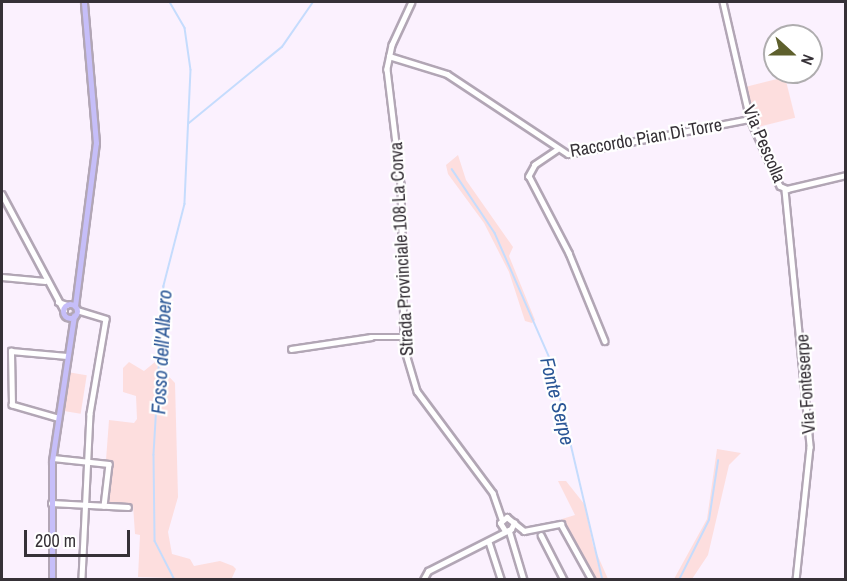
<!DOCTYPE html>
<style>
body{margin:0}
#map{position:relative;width:847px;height:581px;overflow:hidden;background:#fbf1fe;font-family:"Archivo Narrow",sans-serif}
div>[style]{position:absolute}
.green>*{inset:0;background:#fddede;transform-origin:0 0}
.stream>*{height:1.5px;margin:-0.75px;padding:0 0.75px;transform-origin:0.75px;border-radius:0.75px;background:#c5dcfd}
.roads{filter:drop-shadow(2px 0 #b2a6b5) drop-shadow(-2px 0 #b2a6b5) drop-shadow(0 2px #b2a6b5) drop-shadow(0 -2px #b2a6b5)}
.minor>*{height:4.5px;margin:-2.25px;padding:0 2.25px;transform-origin:2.25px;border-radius:2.25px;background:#fff}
.major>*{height:5px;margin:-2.5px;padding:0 2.5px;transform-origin:2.5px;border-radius:2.5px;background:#c6bef9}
.major>.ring{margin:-2.5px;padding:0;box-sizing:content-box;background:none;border:5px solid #c6bef9;border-radius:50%}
span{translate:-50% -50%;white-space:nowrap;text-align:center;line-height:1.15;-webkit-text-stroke:4.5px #fff;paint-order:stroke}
.street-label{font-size:18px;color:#363137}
.water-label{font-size:20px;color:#2a5696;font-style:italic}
.frame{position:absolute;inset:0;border:3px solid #363137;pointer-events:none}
.north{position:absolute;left:763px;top:24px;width:60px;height:60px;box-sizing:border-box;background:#fff;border:2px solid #afadaf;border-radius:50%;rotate:111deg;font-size:16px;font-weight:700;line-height:24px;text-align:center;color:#363137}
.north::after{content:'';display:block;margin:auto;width:21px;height:27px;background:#5e602d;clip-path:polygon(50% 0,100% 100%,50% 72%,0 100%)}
.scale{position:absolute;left:24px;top:530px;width:106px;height:27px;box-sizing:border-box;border:3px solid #363137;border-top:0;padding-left:8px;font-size:18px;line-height:21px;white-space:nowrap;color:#363137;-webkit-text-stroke:4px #fff;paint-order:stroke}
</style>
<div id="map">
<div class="green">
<div style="left:785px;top:77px;width:42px;height:41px;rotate:76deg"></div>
<div style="clip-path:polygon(458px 155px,466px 180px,513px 247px,509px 256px,535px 320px,532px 323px,525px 321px,509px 272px,484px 223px,448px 174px,446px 165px)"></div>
<div style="clip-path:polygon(129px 362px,144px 371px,155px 362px,175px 383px,178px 497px,168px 532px,172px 554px,190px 559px,194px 566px,220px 561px,233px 566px,236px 569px,231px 580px,138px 577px,140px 535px,135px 534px,133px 505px,105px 502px,111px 463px,106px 460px,109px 420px,134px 423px,137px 419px,136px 396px,123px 392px,123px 368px)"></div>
<div style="left:67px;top:372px;width:20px;height:39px;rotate:9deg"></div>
<div style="clip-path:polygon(717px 449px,741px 453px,729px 465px,708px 555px,692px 579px,674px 579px,707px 519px)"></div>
<div style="clip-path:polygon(558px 481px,566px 481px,585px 505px,593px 545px,608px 579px,595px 579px,562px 519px,575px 515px)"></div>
</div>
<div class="stream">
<div style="left:170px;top:2px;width:30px;rotate:60deg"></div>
<div style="left:185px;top:28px;width:42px;rotate:81.9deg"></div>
<div style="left:191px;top:70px;width:134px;rotate:92.6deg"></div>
<div style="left:185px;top:204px;width:85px;rotate:104.4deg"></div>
<div style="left:164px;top:286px;width:169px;rotate:93.4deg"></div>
<div style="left:154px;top:455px;width:86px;rotate:89.3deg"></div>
<div style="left:155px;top:541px;width:44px;rotate:62.9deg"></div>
<div style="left:189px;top:123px;width:120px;rotate:-39.3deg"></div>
<div style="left:282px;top:47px;width:55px;rotate:-55.4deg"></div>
<div style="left:452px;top:169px;width:77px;rotate:56.1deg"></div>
<div style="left:495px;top:233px;width:142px;rotate:66.3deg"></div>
<div style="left:552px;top:363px;width:223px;rotate:76.8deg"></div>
<div style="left:679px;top:580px;width:67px;rotate:-63.4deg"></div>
<div style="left:709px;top:520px;width:60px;rotate:-81.3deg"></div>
</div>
<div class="roads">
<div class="minor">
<div style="left:412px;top:2px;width:47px;rotate:114.9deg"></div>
<div style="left:392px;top:45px;width:25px;rotate:102deg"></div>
<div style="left:387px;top:69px;width:116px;rotate:83.1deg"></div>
<div style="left:401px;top:184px;width:163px;rotate:88.9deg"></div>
<div style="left:404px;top:347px;width:46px;rotate:73.5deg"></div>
<div style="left:417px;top:391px;width:127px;rotate:53.3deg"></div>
<div style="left:493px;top:493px;width:28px;rotate:71deg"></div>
<div style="left:723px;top:2px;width:120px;rotate:77deg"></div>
<div style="left:750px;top:119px;width:73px;rotate:65.9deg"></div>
<div style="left:780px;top:186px;width:8px;rotate:23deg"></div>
<div style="left:787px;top:189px;width:61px;rotate:-13.3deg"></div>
<div style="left:389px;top:56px;width:61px;rotate:17.2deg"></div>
<div style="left:447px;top:74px;width:145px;rotate:33.5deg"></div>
<div style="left:568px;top:154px;width:185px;rotate:-10.9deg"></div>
<div style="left:557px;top:150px;width:27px;rotate:146deg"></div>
<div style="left:535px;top:165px;width:13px;rotate:119deg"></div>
<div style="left:529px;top:176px;width:87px;rotate:62.5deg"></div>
<div style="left:569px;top:253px;width:95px;rotate:67.8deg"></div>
<div style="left:785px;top:190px;width:258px;rotate:84.4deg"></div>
<div style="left:810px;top:447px;width:134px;rotate:96deg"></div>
<div style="left:2px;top:194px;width:132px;rotate:61.9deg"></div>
<div style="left:2px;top:277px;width:43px;rotate:5.3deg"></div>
<div style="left:58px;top:302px;width:9px;rotate:18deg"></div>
<div style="left:77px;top:310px;width:30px;rotate:17deg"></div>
<div style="left:106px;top:319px;width:96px;rotate:99.6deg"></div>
<div style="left:90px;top:414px;width:166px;rotate:92.8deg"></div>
<div style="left:291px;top:349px;width:81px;rotate:-8.5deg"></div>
<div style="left:371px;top:337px;width:32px"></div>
<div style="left:57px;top:418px;width:47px;rotate:-163.9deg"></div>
<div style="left:12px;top:405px;width:54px;rotate:-91.1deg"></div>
<div style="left:11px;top:351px;width:56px;rotate:5.1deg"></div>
<div style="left:53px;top:458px;width:56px;rotate:6.1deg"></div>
<div style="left:109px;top:464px;width:42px;rotate:96.8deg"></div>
<div style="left:51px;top:503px;width:77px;rotate:3deg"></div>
<div style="left:509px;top:530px;width:52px;rotate:73.3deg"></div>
<div style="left:505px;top:531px;width:9px;rotate:-122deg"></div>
<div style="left:500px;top:523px;width:9px;rotate:-41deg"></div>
<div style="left:507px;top:517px;width:22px;rotate:39deg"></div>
<div style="left:524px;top:531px;width:38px;rotate:-11deg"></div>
<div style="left:561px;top:524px;width:64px;rotate:61deg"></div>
<div style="left:541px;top:535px;width:51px;rotate:62.9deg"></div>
<div style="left:489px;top:542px;width:40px;rotate:72deg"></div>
<div style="left:423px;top:580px;width:10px;rotate:-61deg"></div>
<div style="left:428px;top:571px;width:93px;rotate:-26.8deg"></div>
<div style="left:511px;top:529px;width:7px;rotate:-63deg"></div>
</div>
<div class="major">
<div class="ring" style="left:63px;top:304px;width:9px;height:9px"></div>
<div style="left:75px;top:306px;width:164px;rotate:-82.7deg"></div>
<div style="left:96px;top:143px;width:142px;rotate:-94.9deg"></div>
<div style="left:52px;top:580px;width:119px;rotate:-90deg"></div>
<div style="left:52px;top:461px;width:147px;rotate:-81.4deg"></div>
</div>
</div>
<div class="street-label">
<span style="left:646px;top:138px;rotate:-10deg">Raccordo Pian Di Torre</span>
<span style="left:764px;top:144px;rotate:67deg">Via Pescolla</span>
<span style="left:402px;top:249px;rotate:-93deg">Strada Provinciale 108 La Corva</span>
<span style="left:806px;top:384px;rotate:-94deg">Via Fonteserpe</span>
</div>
<div class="water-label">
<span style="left:161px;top:352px;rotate:-87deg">Fosso dell'Albero</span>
<span style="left:558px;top:401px;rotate:76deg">Fonte Serpe</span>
</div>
<div class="frame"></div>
<div class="north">N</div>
<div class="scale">200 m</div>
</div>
